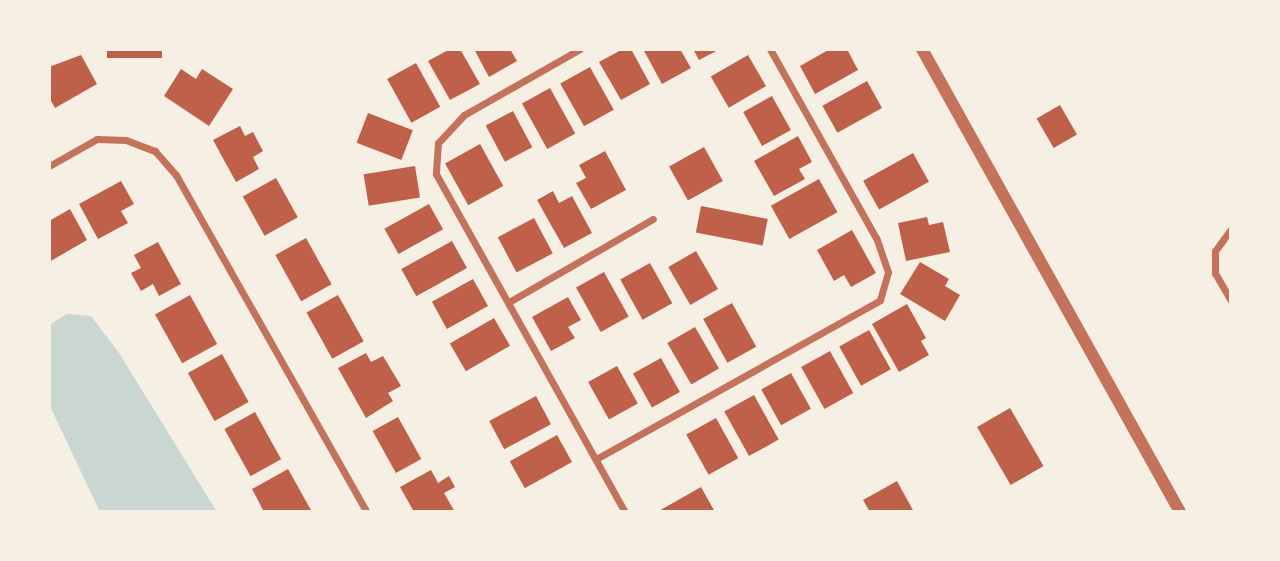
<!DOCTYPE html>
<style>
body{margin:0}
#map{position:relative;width:1280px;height:561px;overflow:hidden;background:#f6efe4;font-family:"IBM Plex Sans",sans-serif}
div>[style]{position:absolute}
.water>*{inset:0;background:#c9d6d2}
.building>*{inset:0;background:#bf614a;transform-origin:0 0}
.minor>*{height:7px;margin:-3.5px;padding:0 3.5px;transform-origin:3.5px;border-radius:3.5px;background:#c5725c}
.tertiary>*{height:12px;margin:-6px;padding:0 6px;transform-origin:6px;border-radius:6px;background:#c5725c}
span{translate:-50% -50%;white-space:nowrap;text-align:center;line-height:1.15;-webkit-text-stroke:7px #f6efe4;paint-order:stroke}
.frame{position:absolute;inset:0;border:51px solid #f6efe4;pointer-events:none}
</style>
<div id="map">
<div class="water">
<div style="clip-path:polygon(67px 314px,91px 316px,119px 353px,217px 512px,100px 512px,49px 404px,49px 325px)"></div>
</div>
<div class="building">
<div style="left:107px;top:49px;width:55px;height:9px"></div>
<div style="clip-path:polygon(450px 49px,460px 49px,480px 84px,450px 100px,428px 61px)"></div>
<div style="clip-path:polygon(474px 49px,510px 49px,517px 61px,489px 77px)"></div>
<div style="clip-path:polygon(623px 49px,631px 49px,650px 84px,621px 100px,599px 62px)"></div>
<div style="clip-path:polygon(643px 49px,680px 49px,691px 68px,662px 84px)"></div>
<div style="clip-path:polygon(693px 49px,720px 49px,699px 60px)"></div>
<div style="clip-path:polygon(830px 49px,847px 49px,858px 70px,815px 94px,800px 66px)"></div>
<div style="clip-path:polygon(81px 55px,97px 84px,55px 108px,49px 97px,49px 67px)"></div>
<div style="left:748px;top:55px;width:36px;height:43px;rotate:60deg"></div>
<div style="left:416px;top:63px;width:50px;height:33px;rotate:61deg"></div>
<div style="left:590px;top:67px;width:49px;height:34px;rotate:61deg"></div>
<div style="clip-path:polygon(181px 69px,196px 79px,202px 69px,233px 89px,209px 126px,164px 96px)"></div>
<div style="left:867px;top:81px;width:31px;height:51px;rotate:61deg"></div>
<div style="left:550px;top:88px;width:52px;height:32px;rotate:61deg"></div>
<div style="left:772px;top:96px;width:39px;height:33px;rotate:61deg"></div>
<div style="left:1060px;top:105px;width:34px;height:27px;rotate:60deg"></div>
<div style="left:513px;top:111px;width:41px;height:31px;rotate:62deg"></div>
<div style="left:368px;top:113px;width:48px;height:32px;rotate:21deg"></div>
<div style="clip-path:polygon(240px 126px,245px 136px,253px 132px,263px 151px,253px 157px,259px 169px,236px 182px,213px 140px)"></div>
<div style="clip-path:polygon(798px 136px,812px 162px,799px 169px,805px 179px,774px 196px,754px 161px)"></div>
<div style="left:480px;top:144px;width:48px;height:40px;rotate:61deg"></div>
<div style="left:704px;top:147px;width:39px;height:40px;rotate:61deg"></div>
<div style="clip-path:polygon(605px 151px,626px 190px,591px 209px,576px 183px,586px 178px,579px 165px)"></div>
<div style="left:913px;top:153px;width:33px;height:57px;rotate:61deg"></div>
<div style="left:415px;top:166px;width:32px;height:52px;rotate:81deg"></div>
<div style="left:276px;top:178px;width:45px;height:38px;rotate:61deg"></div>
<div style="left:819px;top:179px;width:38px;height:55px;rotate:61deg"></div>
<div style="clip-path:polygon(121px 181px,134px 204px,121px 211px,128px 223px,98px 239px,79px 204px)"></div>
<div style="clip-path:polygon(553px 191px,559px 203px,572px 196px,592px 233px,564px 248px,537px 200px)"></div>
<div style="left:429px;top:204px;width:29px;height:51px;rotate:61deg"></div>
<div style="left:701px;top:206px;width:68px;height:27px;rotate:11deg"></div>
<div style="clip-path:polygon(70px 209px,87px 240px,49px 262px,49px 221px)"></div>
<div style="clip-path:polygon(927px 217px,929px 225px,943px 222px,950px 252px,906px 261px,898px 223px)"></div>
<div style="left:534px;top:218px;width:40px;height:41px;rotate:62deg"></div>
<div style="clip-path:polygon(852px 230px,876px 273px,851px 287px,844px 275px,834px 281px,817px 250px)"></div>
<div style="left:306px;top:238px;width:53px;height:35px;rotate:61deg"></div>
<div style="left:452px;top:241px;width:31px;height:58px;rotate:61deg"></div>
<div style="clip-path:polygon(158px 242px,181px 284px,159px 296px,153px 284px,141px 291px,131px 273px,141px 268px,134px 255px)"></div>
<div style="left:696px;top:251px;width:44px;height:32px;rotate:60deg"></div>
<div style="clip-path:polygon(920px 262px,949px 279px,945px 286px,960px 295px,945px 321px,900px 294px)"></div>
<div style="left:650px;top:263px;width:46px;height:34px;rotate:61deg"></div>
<div style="left:604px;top:272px;width:51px;height:32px;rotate:61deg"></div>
<div style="left:473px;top:279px;width:31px;height:47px;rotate:61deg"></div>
<div style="left:190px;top:295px;width:56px;height:40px;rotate:61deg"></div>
<div style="left:338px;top:295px;width:53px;height:36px;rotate:61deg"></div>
<div style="clip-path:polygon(568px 297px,581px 320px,568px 327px,575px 338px,551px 351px,532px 317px)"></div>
<div style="left:732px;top:303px;width:50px;height:33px;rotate:61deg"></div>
<div style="clip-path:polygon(907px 304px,926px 338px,921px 341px,929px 355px,899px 372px,872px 324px)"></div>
<div style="left:494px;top:318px;width:32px;height:51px;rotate:60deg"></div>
<div style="left:695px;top:327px;width:48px;height:32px;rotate:60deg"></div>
<div style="left:869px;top:330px;width:45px;height:34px;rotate:61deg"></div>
<div style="left:830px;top:351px;width:48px;height:33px;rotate:61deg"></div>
<div style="clip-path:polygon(366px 353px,371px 362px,383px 356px,401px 386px,388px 393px,393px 401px,366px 418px,338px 368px)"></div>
<div style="left:222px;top:354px;width:55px;height:39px;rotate:61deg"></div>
<div style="left:661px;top:358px;width:39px;height:32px;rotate:61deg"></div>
<div style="left:617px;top:366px;width:43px;height:33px;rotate:61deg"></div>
<div style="left:791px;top:373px;width:41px;height:34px;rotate:61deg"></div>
<div style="left:754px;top:395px;width:51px;height:34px;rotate:61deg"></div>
<div style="left:536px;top:396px;width:32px;height:53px;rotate:62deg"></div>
<div style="left:1010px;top:408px;width:67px;height:38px;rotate:60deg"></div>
<div style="left:255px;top:412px;width:54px;height:35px;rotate:61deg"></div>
<div style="left:398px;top:417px;width:48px;height:29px;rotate:61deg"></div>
<div style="left:716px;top:418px;width:46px;height:34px;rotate:61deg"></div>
<div style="left:557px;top:435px;width:31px;height:54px;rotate:61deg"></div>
<div style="clip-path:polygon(288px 469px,312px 512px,264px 512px,252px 489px)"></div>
<div style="clip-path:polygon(431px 470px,438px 483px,449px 476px,455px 487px,444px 493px,455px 512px,414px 512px,400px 487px)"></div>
<div style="clip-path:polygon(897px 481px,914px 512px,870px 512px,863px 500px)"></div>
<div style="clip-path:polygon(701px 487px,715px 512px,657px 512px)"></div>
</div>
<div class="minor">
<div style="left:580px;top:49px;width:133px;rotate:150.4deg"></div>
<div style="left:464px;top:115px;width:38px;rotate:133deg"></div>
<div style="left:438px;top:143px;width:31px;rotate:94deg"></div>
<div style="left:436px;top:174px;width:387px;rotate:60.8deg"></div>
<div style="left:49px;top:166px;width:55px;rotate:-29.4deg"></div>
<div style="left:97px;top:139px;width:29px;rotate:2deg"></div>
<div style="left:126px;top:140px;width:31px;rotate:21deg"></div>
<div style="left:155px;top:151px;width:32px;rotate:49deg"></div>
<div style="left:176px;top:175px;width:387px;rotate:60.5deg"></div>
<div style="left:1231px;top:229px;width:27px;rotate:126deg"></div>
<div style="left:1215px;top:251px;width:22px;rotate:90deg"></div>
<div style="left:1215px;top:273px;width:32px;rotate:60deg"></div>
<div style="left:509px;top:302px;width:166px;rotate:-30deg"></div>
<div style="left:596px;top:459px;width:325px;rotate:-29.2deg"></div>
<div style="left:880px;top:300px;width:29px;rotate:-74deg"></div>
<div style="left:888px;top:272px;width:36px;rotate:-109deg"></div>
<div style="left:876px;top:238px;width:217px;rotate:-119.3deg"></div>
</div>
<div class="tertiary">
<div style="left:922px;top:49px;width:530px;rotate:60.87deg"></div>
</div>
<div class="frame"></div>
</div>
